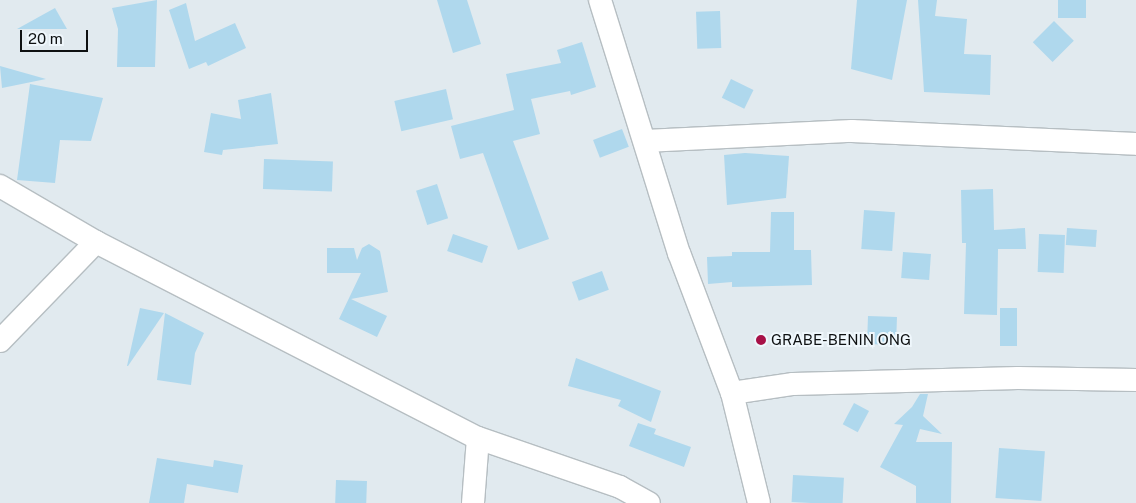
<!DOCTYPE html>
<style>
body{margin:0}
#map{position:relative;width:1136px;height:503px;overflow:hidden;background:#e1eaef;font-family:"Public Sans",sans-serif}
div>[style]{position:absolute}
.building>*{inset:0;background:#afd8ed;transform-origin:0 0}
.roads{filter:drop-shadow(1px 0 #b6bec2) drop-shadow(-1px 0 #b6bec2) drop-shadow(0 1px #b6bec2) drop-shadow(0 -1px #b6bec2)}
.minor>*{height:22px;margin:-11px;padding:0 11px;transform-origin:11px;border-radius:11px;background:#fff}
.dots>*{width:14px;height:14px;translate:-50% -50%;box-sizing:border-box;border:2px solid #eff7fc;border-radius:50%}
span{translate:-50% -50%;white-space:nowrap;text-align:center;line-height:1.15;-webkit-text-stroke:4px #eff7fc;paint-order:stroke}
.poi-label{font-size:15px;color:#0e1112}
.left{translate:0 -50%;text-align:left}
.scale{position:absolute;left:20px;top:30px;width:68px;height:22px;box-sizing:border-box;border:2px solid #0e1112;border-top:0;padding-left:6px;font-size:15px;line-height:18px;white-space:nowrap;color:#0e1112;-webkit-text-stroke:4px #eff7fc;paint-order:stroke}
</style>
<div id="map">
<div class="building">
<div style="clip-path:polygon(157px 0,155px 67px,117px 67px,118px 29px,112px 8px)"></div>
<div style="clip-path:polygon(437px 0,467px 0,481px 44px,453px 53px)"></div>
<div style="clip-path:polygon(857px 0,907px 0,892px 80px,851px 69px)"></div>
<div style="clip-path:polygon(918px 0,937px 0,935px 16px,967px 19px,964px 54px,991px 55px,990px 95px,924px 92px)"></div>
<div style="left:1058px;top:0;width:28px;height:18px"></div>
<div style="clip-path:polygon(186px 3px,195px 41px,235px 23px,246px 48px,208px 66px,206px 62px,189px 69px,169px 10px)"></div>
<div style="clip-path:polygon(55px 8px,67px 29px,17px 29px)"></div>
<div style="left:720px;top:11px;width:37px;height:24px;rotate:88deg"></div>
<div style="left:1054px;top:21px;width:28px;height:30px;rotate:45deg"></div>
<div style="clip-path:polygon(582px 42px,596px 87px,571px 95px,570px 91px,531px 99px,540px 134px,513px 141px,549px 239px,518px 250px,483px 153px,460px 159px,451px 126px,514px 110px,506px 74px,561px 63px,557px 50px)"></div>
<div style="clip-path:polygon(0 66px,46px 79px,2px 88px)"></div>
<div style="left:731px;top:79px;width:25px;height:21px;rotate:26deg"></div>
<div style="clip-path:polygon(30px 84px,103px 98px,91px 141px,60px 140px,55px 183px,17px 180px)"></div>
<div style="left:446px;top:89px;width:31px;height:53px;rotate:77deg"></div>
<div style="clip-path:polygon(271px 93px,278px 144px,223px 150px,222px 155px,204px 152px,211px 113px,241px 119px,238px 100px)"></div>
<div style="left:622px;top:129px;width:19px;height:31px;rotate:69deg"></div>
<div style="clip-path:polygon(745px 153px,789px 156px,786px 198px,727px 205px,724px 155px)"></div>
<div style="left:264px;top:159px;width:69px;height:30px;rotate:2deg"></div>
<div style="left:437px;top:184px;width:36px;height:22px;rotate:72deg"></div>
<div style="clip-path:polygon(993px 189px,994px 230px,1025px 228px,1026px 249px,998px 249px,997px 315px,964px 314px,966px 243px,962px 243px,961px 190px)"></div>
<div style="left:864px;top:210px;width:31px;height:39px;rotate:4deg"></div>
<div style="clip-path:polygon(771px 212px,794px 212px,794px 250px,811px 250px,812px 285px,732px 287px,732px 282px,708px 284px,707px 257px,732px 256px,732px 252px,770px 252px)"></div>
<div style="left:1067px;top:228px;width:30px;height:17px;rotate:4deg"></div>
<div style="left:453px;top:234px;width:37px;height:18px;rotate:19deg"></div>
<div style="left:1039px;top:234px;width:26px;height:38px;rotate:2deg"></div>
<div style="clip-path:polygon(369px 244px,380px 251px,388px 292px,351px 299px,387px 316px,377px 337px,339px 319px,361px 273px,327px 273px,327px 248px,354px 248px,357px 260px,362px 248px)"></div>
<div style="left:903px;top:252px;width:28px;height:26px;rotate:4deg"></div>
<div style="left:602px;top:271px;width:20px;height:32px;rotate:70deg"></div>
<div style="clip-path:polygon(140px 308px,164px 313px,128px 366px,127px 366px)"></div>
<div style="left:1000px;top:308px;width:17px;height:38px"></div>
<div style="clip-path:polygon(165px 313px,204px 333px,195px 353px,191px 385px,157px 380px)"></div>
<div style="left:868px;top:316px;width:29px;height:28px;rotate:2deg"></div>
<div style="clip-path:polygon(576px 358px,661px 391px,651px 422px,618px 406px,621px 400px,568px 386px)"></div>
<div style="clip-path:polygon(920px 394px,928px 394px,923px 416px,942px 434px,920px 429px,916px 442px,952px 442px,951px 503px,916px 503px,916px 486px,880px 467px,903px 425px,894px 424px,912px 407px)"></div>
<div style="left:854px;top:403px;width:17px;height:24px;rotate:28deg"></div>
<div style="clip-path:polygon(638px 423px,656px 429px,654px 434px,691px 447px,684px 467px,629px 446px)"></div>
<div style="left:999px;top:448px;width:46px;height:50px;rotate:4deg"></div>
<div style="clip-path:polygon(157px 458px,213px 467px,214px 460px,243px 465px,238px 493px,187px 484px,184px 503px,149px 503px)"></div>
<div style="left:793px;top:475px;width:51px;height:27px;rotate:3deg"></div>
<div style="left:336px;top:480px;width:31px;height:23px;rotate:2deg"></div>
</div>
<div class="roads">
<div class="minor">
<div style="left:600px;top:0;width:265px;rotate:72.7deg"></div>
<div style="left:679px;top:253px;width:150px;rotate:69.3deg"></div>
<div style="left:732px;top:393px;width:113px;rotate:76.2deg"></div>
<div style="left:645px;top:141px;width:207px;rotate:-2.8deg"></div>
<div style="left:852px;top:131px;width:284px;rotate:2.6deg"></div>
<div style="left:0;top:186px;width:111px;rotate:30.3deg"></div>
<div style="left:96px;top:242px;width:429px;rotate:27.2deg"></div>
<div style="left:478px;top:438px;width:150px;rotate:19deg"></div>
<div style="left:620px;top:487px;width:33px;rotate:29deg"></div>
<div style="left:0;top:341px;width:138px;rotate:-45.9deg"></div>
<div style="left:732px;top:393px;width:62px;rotate:-8.4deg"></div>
<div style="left:793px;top:384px;width:225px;rotate:-1.5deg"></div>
<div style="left:1018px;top:378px;width:118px;rotate:1deg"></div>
<div style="left:473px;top:503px;width:65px;rotate:-85.6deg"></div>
</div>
</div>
<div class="dots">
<div style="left:761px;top:340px;background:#a71147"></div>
</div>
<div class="poi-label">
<span class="left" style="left:771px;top:340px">GRABE-BENIN ONG</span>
</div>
<div class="scale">20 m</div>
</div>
